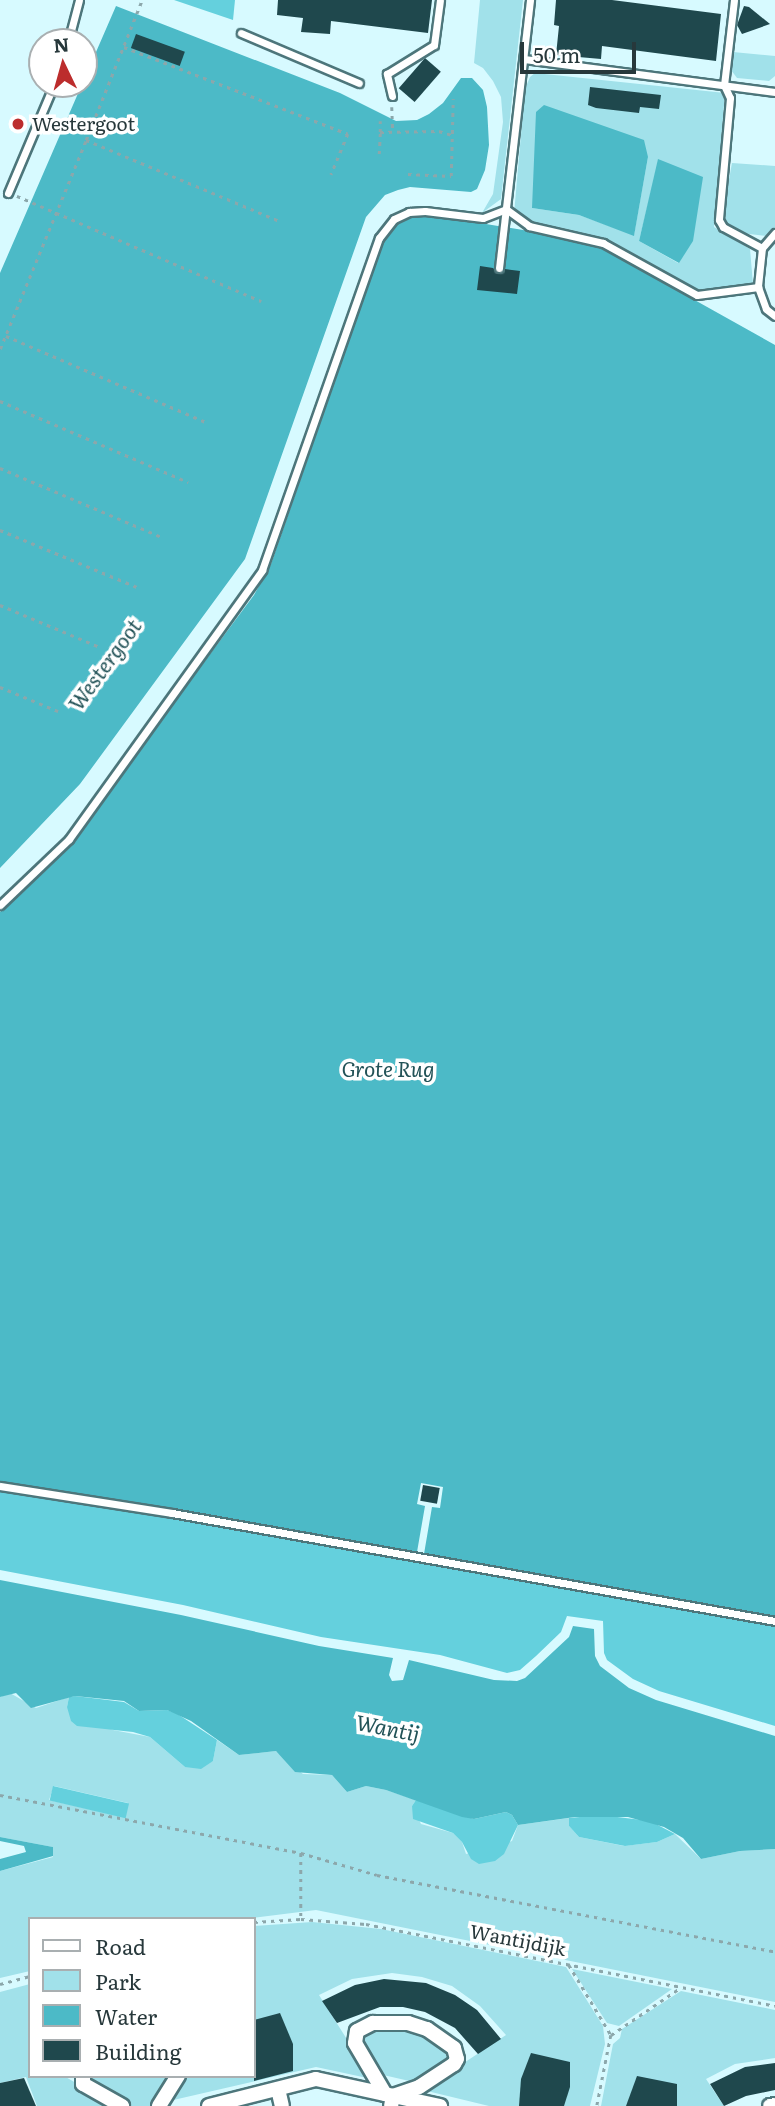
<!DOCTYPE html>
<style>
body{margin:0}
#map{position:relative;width:775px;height:2106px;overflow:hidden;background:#d7faff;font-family:Literata,serif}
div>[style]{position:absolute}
.green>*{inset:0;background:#a1e1ea}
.forest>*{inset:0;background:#64d0dd;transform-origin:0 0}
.water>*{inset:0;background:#4cbac7}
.pier>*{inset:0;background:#d7faff}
.building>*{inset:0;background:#1f484d;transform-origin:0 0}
.path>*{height:2.5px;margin-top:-1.25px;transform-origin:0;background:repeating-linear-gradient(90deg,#8ca7ab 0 3.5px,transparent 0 8.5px)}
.roads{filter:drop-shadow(2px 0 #4d767b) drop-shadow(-2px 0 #4d767b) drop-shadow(0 2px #4d767b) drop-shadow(0 -2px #4d767b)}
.service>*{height:7px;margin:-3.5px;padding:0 3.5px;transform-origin:3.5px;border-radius:3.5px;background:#fff}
.minor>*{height:14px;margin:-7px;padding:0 7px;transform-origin:7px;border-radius:7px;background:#fff}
.dots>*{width:19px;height:19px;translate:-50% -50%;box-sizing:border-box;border:4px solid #fff;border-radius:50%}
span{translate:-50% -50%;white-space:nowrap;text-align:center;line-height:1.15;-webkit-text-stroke:7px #fff;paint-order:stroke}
.poi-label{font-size:19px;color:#27383b}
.left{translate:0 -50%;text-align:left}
.street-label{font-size:19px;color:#27383b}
.water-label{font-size:21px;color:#225257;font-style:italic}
.legend{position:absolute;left:28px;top:1917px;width:228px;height:161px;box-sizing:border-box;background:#fff;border:2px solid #a9afb1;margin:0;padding:9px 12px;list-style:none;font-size:21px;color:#27383b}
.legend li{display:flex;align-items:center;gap:14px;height:35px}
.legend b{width:35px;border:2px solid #a9afb1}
.north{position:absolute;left:28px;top:28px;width:70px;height:70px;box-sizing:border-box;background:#fff;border:2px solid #a9afb1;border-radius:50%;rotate:355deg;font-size:19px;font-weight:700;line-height:28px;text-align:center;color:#27383b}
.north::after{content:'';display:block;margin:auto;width:24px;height:32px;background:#bc2d2d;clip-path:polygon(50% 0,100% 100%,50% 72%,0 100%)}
.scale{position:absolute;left:520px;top:42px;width:116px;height:32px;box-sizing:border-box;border:4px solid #27383b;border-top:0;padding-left:9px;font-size:21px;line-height:24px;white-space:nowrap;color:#27383b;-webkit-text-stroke:5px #fff;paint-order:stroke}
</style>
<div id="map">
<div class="green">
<div style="clip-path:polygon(480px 0,523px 0,501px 199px,482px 213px,493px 194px,503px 122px,501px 97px,493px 81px,483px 68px,474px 63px)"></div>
<div style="clip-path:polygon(733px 52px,775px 56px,775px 76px,769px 81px,737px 78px,731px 70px)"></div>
<div style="clip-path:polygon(evenodd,535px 73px,725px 93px,714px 227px,750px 249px,753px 284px,700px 291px,602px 241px,526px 223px,514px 214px,525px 89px,530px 77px,535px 73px,648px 157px,634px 235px,579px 215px,532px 208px,648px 157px,535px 73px,659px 159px,679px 263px,678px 263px,639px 241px,659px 159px)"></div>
<div style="clip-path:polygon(732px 163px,775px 166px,775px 228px,767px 236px,741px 233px,726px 224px,724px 207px)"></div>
<div style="clip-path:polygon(evenodd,10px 1693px,36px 1708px,69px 1697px,67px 1707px,113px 1730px,150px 1737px,185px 1767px,213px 1761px,217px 1740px,239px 1755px,276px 1751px,303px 1774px,332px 1775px,347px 1792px,366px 1786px,386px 1790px,416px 1800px,412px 1806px,421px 1824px,453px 1833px,462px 1842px,466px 1854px,512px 1841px,518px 1825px,569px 1818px,569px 1826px,579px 1837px,624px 1846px,657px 1842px,675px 1834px,701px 1859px,740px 1851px,775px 1849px,775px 2002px,316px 1910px,244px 1919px,30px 1919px,30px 1971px,0 1978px,0 1871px,53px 1857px,53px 1847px,0 1837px,0 1697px,10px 1693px,54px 1786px,128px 1803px,123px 1817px,49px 1800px,54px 1786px)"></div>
<div style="clip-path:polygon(312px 1922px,381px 1929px,566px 1967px,603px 2026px,605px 2044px,590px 2106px,489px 2106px,423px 2090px,506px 2035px,480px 2006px,452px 1986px,422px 1977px,392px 1973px,352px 1979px,319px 1995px,372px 2079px,316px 2067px,169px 2101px,183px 2076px,254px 2076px,254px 1926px)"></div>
<div style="clip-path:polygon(572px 1969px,672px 1989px,619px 2026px,607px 2023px)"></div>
<div style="clip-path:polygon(30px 1984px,30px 2076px,64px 2076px,115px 2106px,37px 2106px,26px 2077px,0 2083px,0 1992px)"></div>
<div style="clip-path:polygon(681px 1991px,775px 2010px,775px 2058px,735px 2064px,706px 2079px,724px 2106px,601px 2106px,613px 2044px,620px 2038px,622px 2029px)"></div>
<div style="clip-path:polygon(385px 2029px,409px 2030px,424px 2035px,444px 2047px,452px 2058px,418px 2083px,379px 2074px,360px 2038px,369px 2032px)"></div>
<div style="clip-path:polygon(92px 2076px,175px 2076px,153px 2106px,129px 2106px,90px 2081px)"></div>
</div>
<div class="forest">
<div style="clip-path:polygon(174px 0,235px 0,233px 20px)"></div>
<div style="clip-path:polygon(0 1491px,152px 1512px,775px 1624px,775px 1726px,659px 1691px,633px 1679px,607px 1660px,604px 1653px,603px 1621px,567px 1616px,561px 1632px,536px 1656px,520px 1670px,507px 1673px,440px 1655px,321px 1637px,183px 1605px,0 1570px)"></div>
<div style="clip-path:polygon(75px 1696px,124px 1702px,139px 1711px,167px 1710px,176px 1713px,217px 1740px,213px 1761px,201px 1769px,185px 1767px,150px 1737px,133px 1732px,77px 1726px,71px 1721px,67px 1707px,69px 1697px)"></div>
<div style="left:53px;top:1786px;width:78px;height:15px;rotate:13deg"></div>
<div style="clip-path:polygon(416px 1800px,474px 1819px,506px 1812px,512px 1815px,518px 1825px,504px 1854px,495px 1861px,479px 1864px,471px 1859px,462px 1842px,453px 1833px,413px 1819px,412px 1806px)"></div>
<div style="clip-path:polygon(601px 1815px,650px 1821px,675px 1834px,657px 1842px,625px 1846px,579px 1837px,569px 1826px,569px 1818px)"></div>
</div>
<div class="water">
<div style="clip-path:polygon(116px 6px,340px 93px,396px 121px,417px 120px,429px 114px,443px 103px,461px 78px,472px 78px,483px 90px,487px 107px,489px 145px,485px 170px,477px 189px,471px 192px,410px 187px,398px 190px,385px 195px,366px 217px,245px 559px,80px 784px,0 868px,0 273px)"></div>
<div style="clip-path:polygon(544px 105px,644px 140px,648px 157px,634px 236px,579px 215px,532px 208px,536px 112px)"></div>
<div style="clip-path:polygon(658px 159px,703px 177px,693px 241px,679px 263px,639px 241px)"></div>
<div style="clip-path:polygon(432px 215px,577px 239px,598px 246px,775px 345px,775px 1618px,135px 1502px,0 1483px,0 912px,77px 833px,254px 595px,271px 564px,385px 237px,403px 219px)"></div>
<div style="clip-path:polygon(0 1580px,181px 1615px,319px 1646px,393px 1658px,389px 1675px,392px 1681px,403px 1680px,409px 1660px,494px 1680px,517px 1681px,525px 1678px,569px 1637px,573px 1626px,594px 1629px,595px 1656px,600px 1666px,629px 1688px,656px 1700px,775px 1736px,775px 1849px,740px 1851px,701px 1859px,683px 1838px,664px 1827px,628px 1817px,575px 1817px,518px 1825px,512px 1815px,506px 1812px,474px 1819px,462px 1817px,386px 1790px,366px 1786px,347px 1792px,332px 1775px,295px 1772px,276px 1751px,239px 1755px,191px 1721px,167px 1710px,139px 1711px,124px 1701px,75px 1696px,31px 1708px,16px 1693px,0 1697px)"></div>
<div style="clip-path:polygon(0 1837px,53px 1847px,53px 1856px,0 1871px,0 1859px,26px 1852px,24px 1846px,0 1841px)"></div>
</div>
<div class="pier">
<div style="clip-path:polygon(421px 1483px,443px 1487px,440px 1508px,432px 1507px,424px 1554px,417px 1552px,425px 1506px,417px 1504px)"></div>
</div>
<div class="building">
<div style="clip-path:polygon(278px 0,432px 0,428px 33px,331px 21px,330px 34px,301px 32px,303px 18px,277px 15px)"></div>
<div style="clip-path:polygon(556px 0,612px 0,721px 14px,716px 61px,602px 46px,601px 59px,556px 55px,559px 26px,554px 25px)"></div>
<div style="clip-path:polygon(744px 6px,749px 7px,770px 24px,742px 34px,737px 25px)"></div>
<div style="left:136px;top:34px;width:52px;height:15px;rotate:20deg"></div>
<div style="left:425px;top:58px;width:21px;height:40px;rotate:41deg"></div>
<div style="clip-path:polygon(590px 87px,661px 95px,659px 109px,640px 107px,639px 113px,596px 108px,588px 105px)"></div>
<div style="clip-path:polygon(480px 266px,493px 268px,499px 274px,505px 269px,520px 271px,517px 294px,477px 290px)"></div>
<div style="left:423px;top:1485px;width:17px;height:16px;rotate:10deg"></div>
<div style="clip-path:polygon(384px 1979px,426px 1983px,455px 1995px,477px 2010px,501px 2039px,478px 2054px,455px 2028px,425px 2012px,403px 2007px,380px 2007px,337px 2023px,322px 2001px,355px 1985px)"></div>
<div style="clip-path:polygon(280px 2013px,293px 2044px,293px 2071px,254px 2081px,254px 2020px)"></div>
<div style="clip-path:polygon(531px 2053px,570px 2062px,570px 2087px,564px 2106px,519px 2106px,521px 2079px)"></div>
<div style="clip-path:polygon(775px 2063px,775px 2090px,746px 2096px,724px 2106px,710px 2084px,745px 2067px)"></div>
<div style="clip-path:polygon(637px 2076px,677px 2084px,677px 2106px,626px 2106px)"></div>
<div style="clip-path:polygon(24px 2078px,36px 2106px,0 2106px,0 2083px)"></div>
</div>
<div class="path">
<div style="left:124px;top:47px;width:240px;rotate:21.2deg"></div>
<div style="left:348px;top:134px;width:44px;rotate:112.5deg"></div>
<div style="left:392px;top:107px;width:25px;rotate:88deg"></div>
<div style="left:380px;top:132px;width:11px;rotate:-90deg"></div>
<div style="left:86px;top:140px;width:151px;rotate:-68.2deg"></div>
<div style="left:379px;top:154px;width:22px;rotate:-87deg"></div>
<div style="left:380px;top:132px;width:59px;rotate:-1deg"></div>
<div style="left:439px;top:131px;width:14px;rotate:17deg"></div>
<div style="left:408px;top:174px;width:43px;rotate:2.7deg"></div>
<div style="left:451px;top:176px;width:77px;rotate:-88.5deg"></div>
<div style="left:17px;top:196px;width:266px;rotate:23.3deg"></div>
<div style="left:6px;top:336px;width:220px;rotate:23.3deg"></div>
<div style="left:0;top:349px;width:226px;rotate:-67.6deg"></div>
<div style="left:86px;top:140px;width:212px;rotate:22.7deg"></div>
<div style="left:0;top:401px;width:205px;rotate:23.3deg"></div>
<div style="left:0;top:468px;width:176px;rotate:23.1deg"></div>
<div style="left:0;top:530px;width:151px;rotate:22.6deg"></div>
<div style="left:0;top:605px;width:108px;rotate:22.8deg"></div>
<div style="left:0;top:687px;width:63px;rotate:22.5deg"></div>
<div style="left:0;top:1795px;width:307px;rotate:10.9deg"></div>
<div style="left:301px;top:1853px;width:79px;rotate:16.1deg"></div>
<div style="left:377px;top:1875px;width:405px;rotate:10.9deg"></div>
<div style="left:301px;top:1853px;width:66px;rotate:90deg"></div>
<div style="left:254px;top:1922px;width:47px;rotate:-3.7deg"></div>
<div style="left:301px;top:1919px;width:65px;rotate:4.4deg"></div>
<div style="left:366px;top:1924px;width:417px;rotate:11.3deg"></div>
<div style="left:569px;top:1965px;width:82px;rotate:59deg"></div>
<div style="left:611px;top:2035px;width:72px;rotate:101.2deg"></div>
<div style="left:0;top:1984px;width:31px;rotate:-15deg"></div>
<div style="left:611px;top:2035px;width:83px;rotate:-34.3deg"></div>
</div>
<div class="roads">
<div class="service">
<div style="left:734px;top:0;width:86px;rotate:96.7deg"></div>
<div style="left:724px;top:85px;width:14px;rotate:65deg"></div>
<div style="left:730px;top:98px;width:122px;rotate:95.2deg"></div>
<div style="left:719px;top:220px;width:8px;rotate:60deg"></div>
<div style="left:723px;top:227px;width:44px;rotate:28.3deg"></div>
<div style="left:241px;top:33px;width:128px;rotate:23deg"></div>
<div style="left:68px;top:42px;width:43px;rotate:-75.3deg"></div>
<div style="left:524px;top:59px;width:253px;rotate:7.5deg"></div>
<div style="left:392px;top:96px;width:23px;rotate:-103deg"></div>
<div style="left:387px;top:74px;width:55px;rotate:-31.7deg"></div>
<div style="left:434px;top:45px;width:45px;rotate:-82.4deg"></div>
<div style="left:8px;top:193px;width:118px;rotate:-67.1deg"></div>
<div style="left:775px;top:233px;width:20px;rotate:131deg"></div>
<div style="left:762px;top:248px;width:39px;rotate:96deg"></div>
<div style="left:758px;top:287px;width:23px;rotate:70deg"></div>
<div style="left:766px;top:309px;width:11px;rotate:38deg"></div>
<div style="left:499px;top:268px;width:270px;rotate:-83.4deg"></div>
<div style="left:0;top:905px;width:95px;rotate:-43.7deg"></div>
<div style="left:69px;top:839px;width:331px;rotate:-54.3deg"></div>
<div style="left:262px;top:570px;width:352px;rotate:-70.6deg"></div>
<div style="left:379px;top:238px;width:24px;rotate:-52deg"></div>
<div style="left:394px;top:219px;width:17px;rotate:-25deg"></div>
<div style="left:409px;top:212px;width:16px;rotate:-4deg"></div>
<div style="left:425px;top:211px;width:58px;rotate:6.9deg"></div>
<div style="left:483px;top:218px;width:25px;rotate:-21deg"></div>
<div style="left:506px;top:209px;width:29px;rotate:36deg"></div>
<div style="left:529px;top:226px;width:76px;rotate:12.9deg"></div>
<div style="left:603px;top:243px;width:107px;rotate:29deg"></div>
<div style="left:697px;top:295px;width:62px;rotate:-7.5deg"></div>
<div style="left:0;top:1486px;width:174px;rotate:8.9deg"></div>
<div style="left:172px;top:1513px;width:613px;rotate:10.15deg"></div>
</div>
<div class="minor">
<div style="left:83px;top:2076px;width:8px;rotate:90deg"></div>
<div style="left:83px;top:2084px;width:45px;rotate:29.4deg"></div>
<div style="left:278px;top:2089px;width:17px;rotate:77deg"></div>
<div style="left:385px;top:2094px;width:59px;rotate:-120.5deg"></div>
<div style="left:355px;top:2043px;width:12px;rotate:-81deg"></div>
<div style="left:357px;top:2031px;width:18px;rotate:-27deg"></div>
<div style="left:373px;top:2023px;width:35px"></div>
<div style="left:408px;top:2023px;width:20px;rotate:18deg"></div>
<div style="left:427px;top:2029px;width:33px;rotate:35deg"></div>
<div style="left:454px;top:2048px;width:11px;rotate:75deg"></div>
<div style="left:457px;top:2059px;width:6px;rotate:121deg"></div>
<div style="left:454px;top:2064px;width:42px;rotate:146.7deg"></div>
<div style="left:419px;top:2087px;width:28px;rotate:161deg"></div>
<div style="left:393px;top:2096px;width:10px;rotate:101deg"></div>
<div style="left:159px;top:2106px;width:36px;rotate:-58deg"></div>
<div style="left:209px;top:2106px;width:110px;rotate:-14.2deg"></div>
<div style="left:316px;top:2079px;width:127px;rotate:12.3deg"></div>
<div style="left:770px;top:2106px;width:5px;rotate:-11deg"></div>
</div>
</div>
<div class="dots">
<div style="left:18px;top:124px;background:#bc2d2d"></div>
</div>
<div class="poi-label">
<span class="left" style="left:32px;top:124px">Westergoot</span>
</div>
<div class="street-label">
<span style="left:518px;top:1940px;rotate:11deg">Wantijdijk</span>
</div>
<div class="water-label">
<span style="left:104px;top:664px;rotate:-54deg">Westergoot</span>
<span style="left:388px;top:1068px">Grote Rug</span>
<span style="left:388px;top:1727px;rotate:11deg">Wantij</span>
</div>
<ul class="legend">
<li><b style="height:9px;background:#fff"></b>Road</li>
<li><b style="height:19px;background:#a1e1ea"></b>Park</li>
<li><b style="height:19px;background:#4cbac7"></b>Water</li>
<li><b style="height:19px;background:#1f484d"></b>Building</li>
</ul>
<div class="north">N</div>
<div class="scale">50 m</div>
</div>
